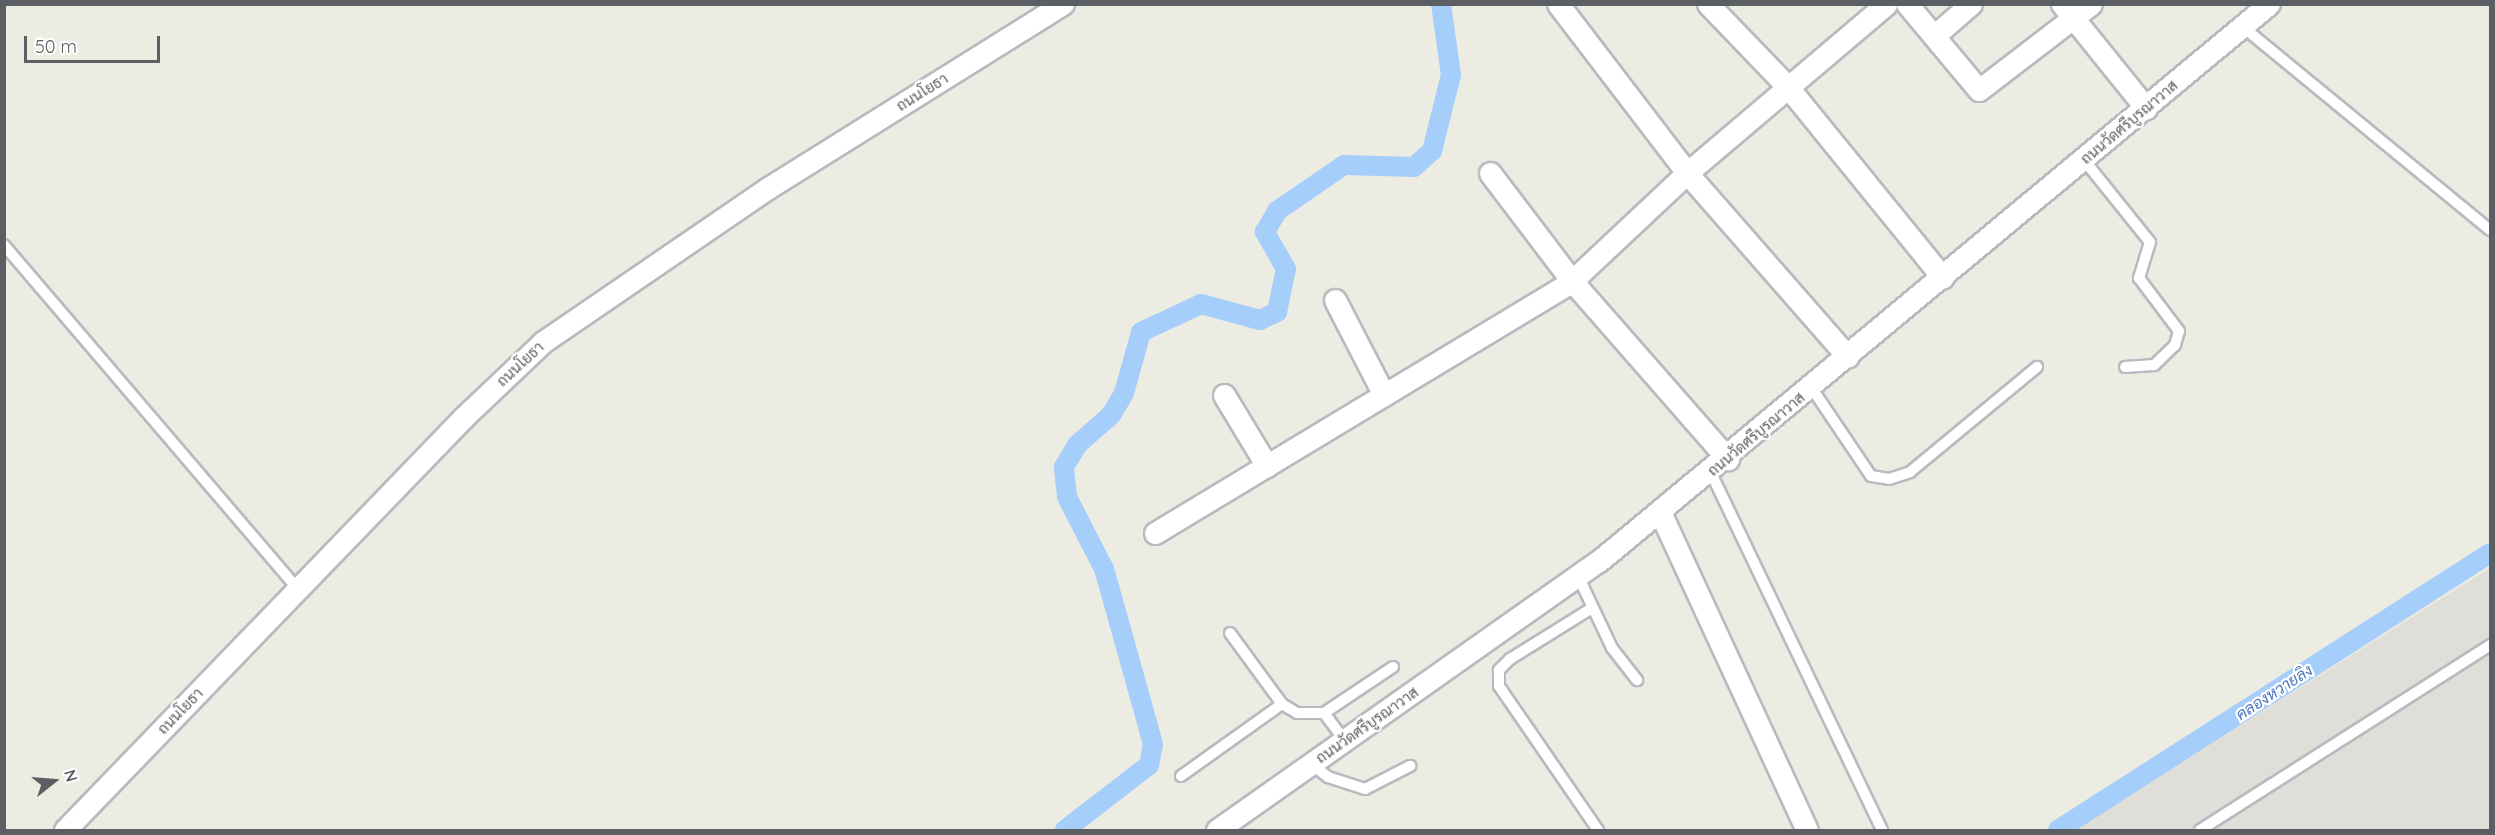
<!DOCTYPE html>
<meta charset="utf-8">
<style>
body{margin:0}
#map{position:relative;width:2495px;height:835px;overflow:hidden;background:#edece3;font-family:Quicksand,Sarabun,sans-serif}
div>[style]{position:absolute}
.industrial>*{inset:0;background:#dfded8}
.canal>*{height:20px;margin:-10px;padding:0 10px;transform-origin:10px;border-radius:10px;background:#a6cefb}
.roads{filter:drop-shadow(2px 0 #b8babf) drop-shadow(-2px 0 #b8babf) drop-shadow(0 2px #b8babf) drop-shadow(0 -2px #b8babf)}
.service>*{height:10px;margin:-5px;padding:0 5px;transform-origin:5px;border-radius:5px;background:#fff}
.minor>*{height:21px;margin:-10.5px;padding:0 10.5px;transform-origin:10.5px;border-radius:10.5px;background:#fff}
span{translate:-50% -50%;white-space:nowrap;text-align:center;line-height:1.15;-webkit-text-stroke:4.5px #fff;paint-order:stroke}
.street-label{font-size:15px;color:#5b5e63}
.water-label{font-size:16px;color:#4977be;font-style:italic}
.frame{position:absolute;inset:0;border:6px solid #5b5e63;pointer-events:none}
.north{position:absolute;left:24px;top:751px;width:60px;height:60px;-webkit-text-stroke:4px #fff;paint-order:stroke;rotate:73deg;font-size:16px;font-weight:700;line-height:24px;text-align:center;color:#5b5e63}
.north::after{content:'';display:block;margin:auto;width:21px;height:27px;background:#5b5e63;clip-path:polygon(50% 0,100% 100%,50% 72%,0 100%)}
.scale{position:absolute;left:24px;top:36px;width:136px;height:27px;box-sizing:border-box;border:3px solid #5b5e63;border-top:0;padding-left:8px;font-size:18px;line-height:21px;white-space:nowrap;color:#5b5e63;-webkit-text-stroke:4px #fff;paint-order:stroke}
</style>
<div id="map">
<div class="industrial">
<div style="clip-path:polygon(2490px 568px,2490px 830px,2075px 830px)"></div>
</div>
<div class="canal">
<div style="left:1065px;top:830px;width:106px;rotate:-37.7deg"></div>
<div style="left:1149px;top:765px;width:21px;rotate:-79deg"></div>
<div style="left:1153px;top:744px;width:182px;rotate:-105.6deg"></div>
<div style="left:1104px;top:569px;width:81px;rotate:-117.2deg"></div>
<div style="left:1067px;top:497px;width:30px;rotate:-96deg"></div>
<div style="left:1064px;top:467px;width:26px;rotate:-59deg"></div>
<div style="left:1077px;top:445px;width:45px;rotate:-41.4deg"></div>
<div style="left:1111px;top:415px;width:26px;rotate:-59deg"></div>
<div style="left:1124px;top:393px;width:63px;rotate:-74.4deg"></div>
<div style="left:1141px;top:332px;width:66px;rotate:-25deg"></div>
<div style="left:1201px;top:304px;width:61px;rotate:15.2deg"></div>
<div style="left:1260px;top:320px;width:19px;rotate:-25deg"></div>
<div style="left:1277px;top:312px;width:44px;rotate:-78.2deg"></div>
<div style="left:1286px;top:269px;width:43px;rotate:-119.6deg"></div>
<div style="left:1265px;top:232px;width:24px;rotate:-60deg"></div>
<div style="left:1277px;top:211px;width:81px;rotate:-34.5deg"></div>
<div style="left:1344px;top:165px;width:70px;rotate:1.6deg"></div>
<div style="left:1414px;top:167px;width:24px;rotate:-42deg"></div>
<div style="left:1432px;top:151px;width:78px;rotate:-76deg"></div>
<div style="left:1451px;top:75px;width:72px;rotate:-98deg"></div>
<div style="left:2058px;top:830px;width:513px;rotate:-32.67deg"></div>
</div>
<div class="roads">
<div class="service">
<div style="left:2243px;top:27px;width:320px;rotate:39.4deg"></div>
<div style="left:2084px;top:160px;width:105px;rotate:51.2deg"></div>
<div style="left:2150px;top:242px;width:38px;rotate:107deg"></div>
<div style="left:2139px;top:278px;width:66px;rotate:53deg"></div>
<div style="left:2179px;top:331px;width:15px;rotate:106deg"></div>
<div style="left:2175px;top:345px;width:29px;rotate:136deg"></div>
<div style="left:2154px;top:365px;width:29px;rotate:176deg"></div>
<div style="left:4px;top:245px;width:453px;rotate:49.5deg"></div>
<div style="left:1811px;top:387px;width:107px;rotate:56deg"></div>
<div style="left:1871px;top:476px;width:18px;rotate:9deg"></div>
<div style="left:1889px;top:479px;width:22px;rotate:-18deg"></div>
<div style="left:1910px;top:472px;width:165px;rotate:-39.6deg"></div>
<div style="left:1711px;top:473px;width:396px;rotate:64.4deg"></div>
<div style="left:1578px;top:576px;width:80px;rotate:64.7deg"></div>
<div style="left:1612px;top:648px;width:41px;rotate:52deg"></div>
<div style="left:1592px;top:608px;width:97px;rotate:148.1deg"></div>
<div style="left:1510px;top:659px;width:16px;rotate:135deg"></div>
<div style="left:1499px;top:670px;width:16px;rotate:90deg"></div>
<div style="left:1499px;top:686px;width:175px;rotate:55.5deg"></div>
<div style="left:1230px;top:633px;width:88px;rotate:53.8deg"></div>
<div style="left:1282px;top:704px;width:17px;rotate:31deg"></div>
<div style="left:1297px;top:713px;width:27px"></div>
<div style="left:1324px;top:713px;width:35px;rotate:53deg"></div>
<div style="left:1324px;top:713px;width:83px;rotate:-33.7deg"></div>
<div style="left:1311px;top:764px;width:21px;rotate:37deg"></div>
<div style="left:1328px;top:777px;width:39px;rotate:18deg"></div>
<div style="left:1365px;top:789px;width:51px;rotate:-27.1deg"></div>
<div style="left:1181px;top:776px;width:124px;rotate:-35.5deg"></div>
<div style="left:2200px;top:830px;width:344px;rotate:-32.5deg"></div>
</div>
<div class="minor">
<div style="left:1558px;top:4px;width:213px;rotate:52.6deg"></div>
<div style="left:1687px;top:173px;width:244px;rotate:48.8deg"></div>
<div style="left:1708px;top:4px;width:114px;rotate:46.1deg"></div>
<div style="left:1787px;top:86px;width:247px;rotate:50.9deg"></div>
<div style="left:1907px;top:4px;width:112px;rotate:50.1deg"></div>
<div style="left:1979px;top:90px;width:141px;rotate:-37.5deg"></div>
<div style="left:2062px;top:4px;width:134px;rotate:51.1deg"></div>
<div style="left:1934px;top:36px;width:49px;rotate:-40.9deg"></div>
<div style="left:1490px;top:173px;width:136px;rotate:52.8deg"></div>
<div style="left:1572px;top:281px;width:237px;rotate:48.8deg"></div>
<div style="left:1335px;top:300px;width:107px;rotate:62.7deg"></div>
<div style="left:1224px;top:395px;width:83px;rotate:58.8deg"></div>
<div style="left:1660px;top:512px;width:350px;rotate:65.2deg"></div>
<div style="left:1155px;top:533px;width:487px;rotate:-31.1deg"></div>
<div style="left:1572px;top:281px;width:158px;rotate:-43.2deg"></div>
<div style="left:1687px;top:173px;width:261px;rotate:-40.3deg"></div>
<div style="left:65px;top:830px;width:574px;rotate:-45.99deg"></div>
<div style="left:464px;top:417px;width:109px;rotate:-43.5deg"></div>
<div style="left:543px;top:342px;width:273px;rotate:-34.4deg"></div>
<div style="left:768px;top:188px;width:348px;rotate:-32deg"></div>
<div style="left:1217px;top:830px;width:467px;rotate:-35.2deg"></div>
<div style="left:1599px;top:561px;width:871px;rotate:-39.74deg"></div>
</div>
</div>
<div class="street-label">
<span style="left:922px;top:92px;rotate:-32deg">ถนนโยธา</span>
<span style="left:2129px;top:122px;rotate:-40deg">ถนนวัดศรีบูรณาวาส</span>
<span style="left:520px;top:364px;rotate:-43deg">ถนนโยธา</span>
<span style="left:1756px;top:434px;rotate:-40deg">ถนนวัดศรีบูรณาวาส</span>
<span style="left:180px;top:711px;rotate:-46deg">ถนนโยธา</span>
<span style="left:1367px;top:725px;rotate:-35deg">ถนนวัดศรีบูรณาวาส</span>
</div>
<div class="water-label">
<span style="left:2274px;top:692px;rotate:-33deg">คลองหวายลิง</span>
</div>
<div class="frame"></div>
<div class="north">N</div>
<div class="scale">50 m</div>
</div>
